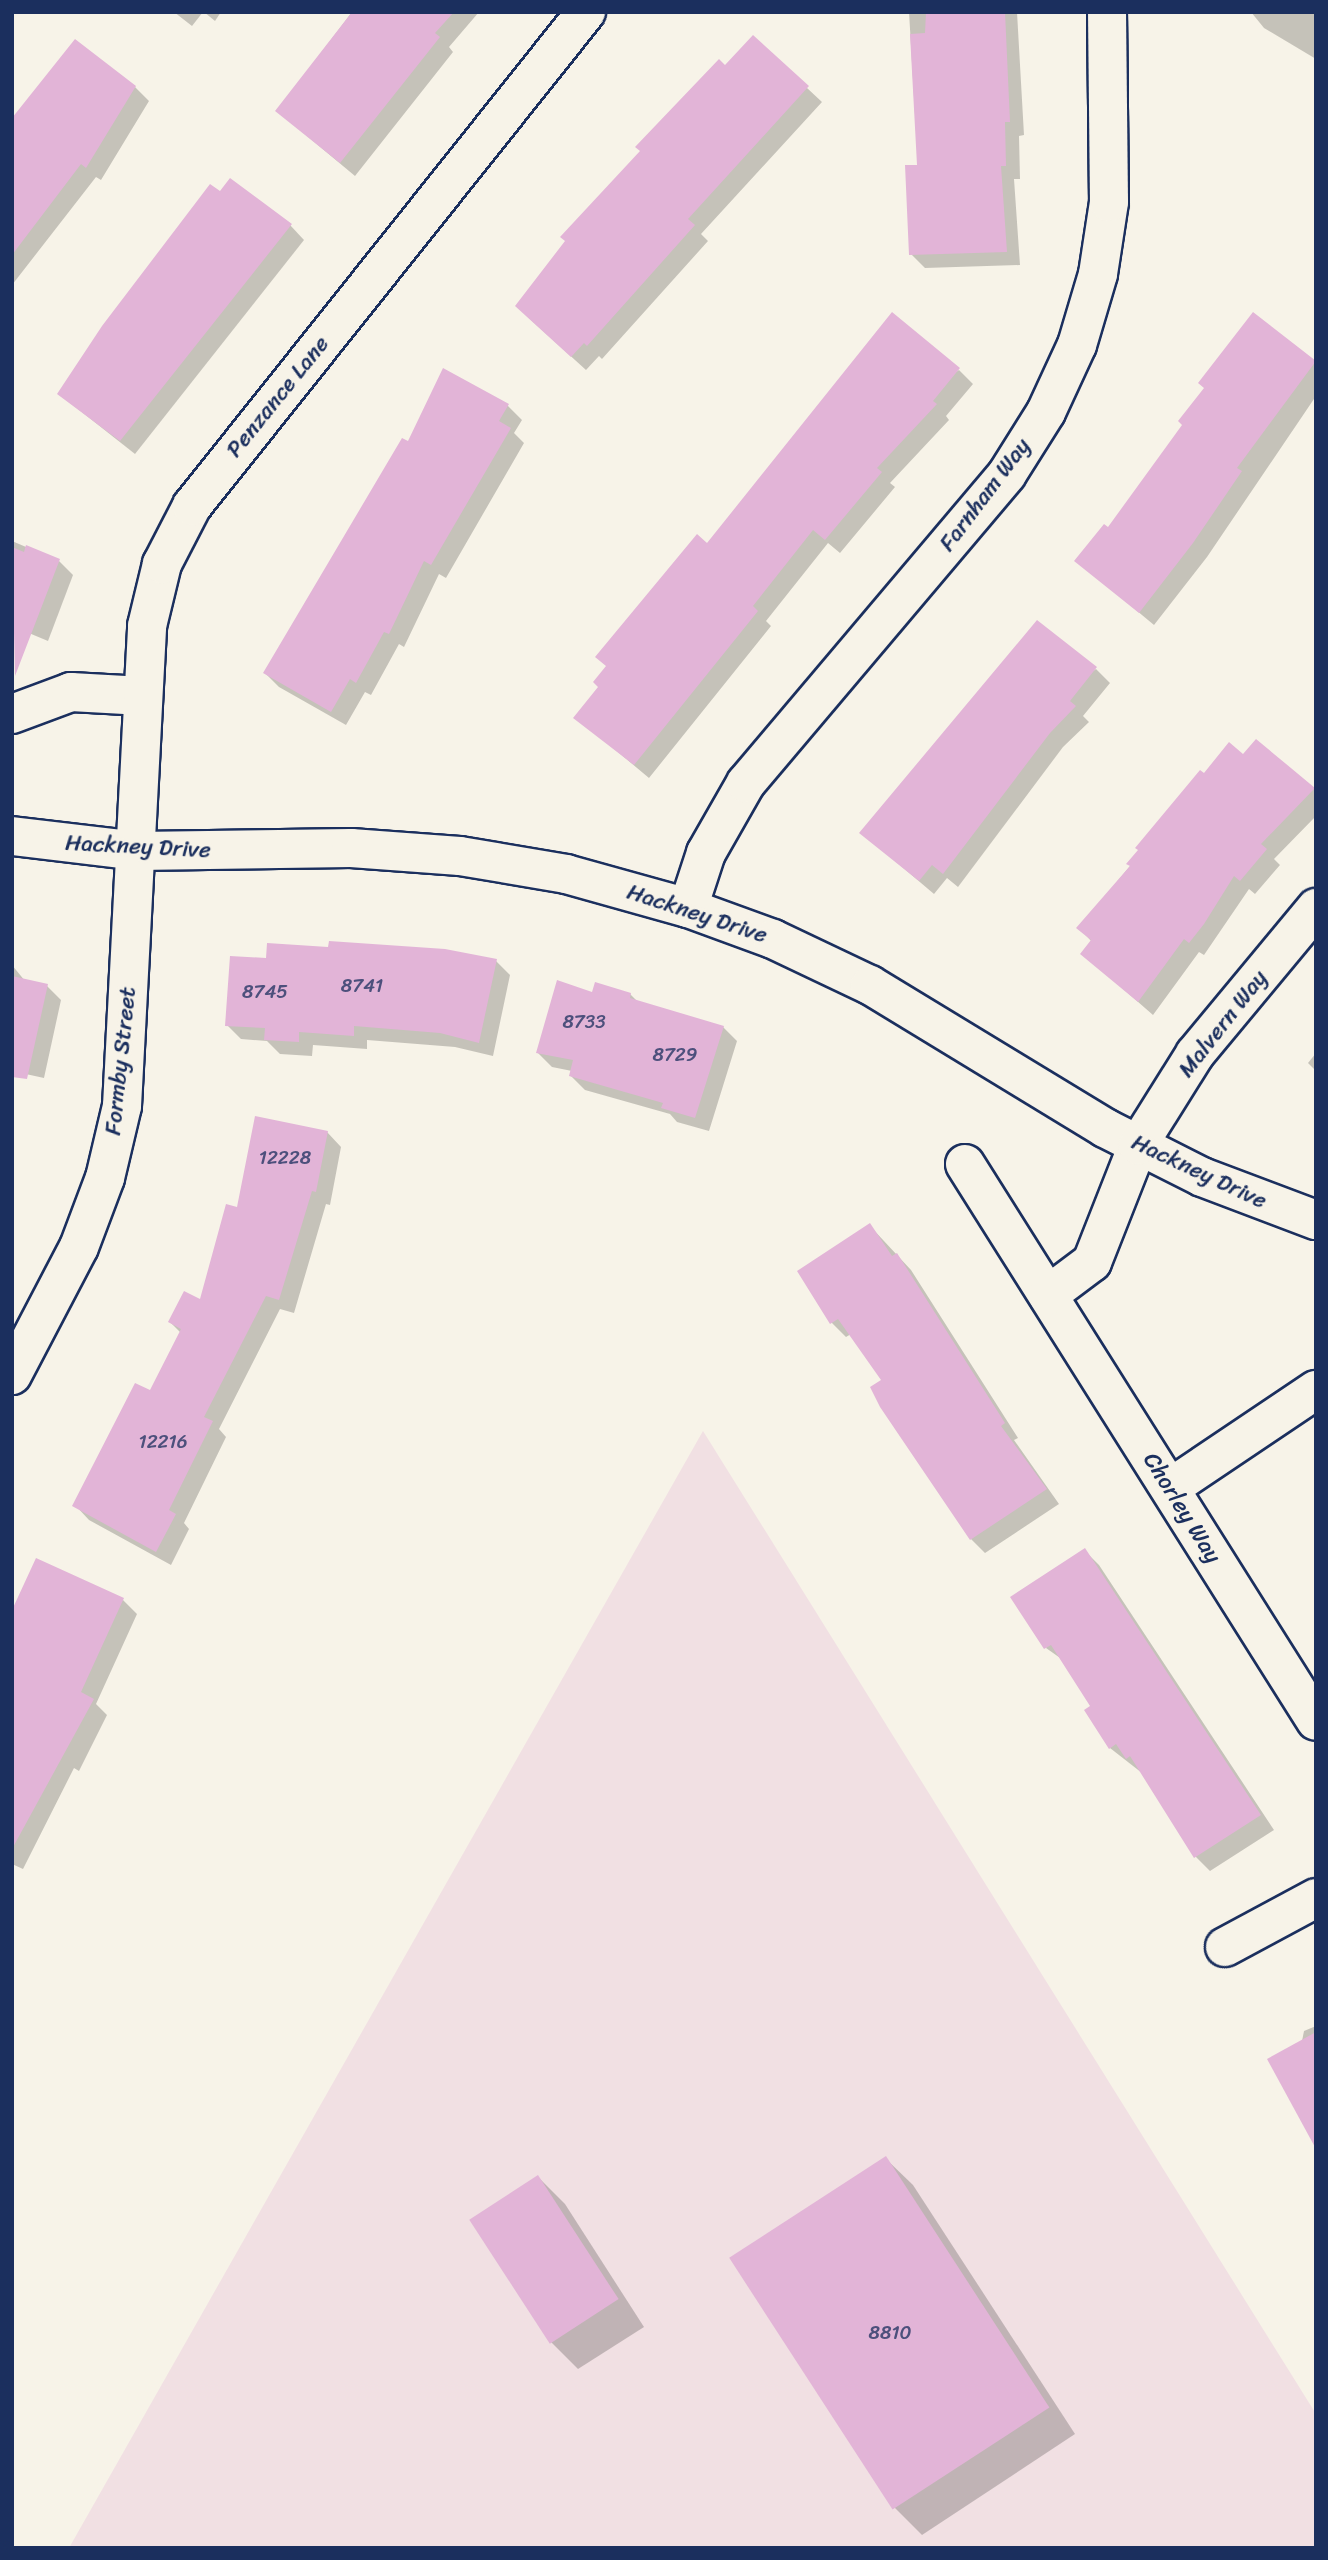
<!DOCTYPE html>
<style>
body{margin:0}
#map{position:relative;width:1328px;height:2560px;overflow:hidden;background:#f7f3e8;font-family:Sriracha,sans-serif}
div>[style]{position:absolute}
.built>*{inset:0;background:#f1e0e3}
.shadow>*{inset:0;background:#0003}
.building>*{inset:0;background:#e2b4d7;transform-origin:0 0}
.roads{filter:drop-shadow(2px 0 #1b2f5e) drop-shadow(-2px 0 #1b2f5e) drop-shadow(0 2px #1b2f5e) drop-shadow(0 -2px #1b2f5e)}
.minor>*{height:38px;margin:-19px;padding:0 19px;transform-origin:19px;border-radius:19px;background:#f7f3e8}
span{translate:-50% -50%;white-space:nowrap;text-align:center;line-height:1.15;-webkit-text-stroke:6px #f7f3e8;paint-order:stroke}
.number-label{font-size:19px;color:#4d507c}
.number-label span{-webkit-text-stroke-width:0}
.street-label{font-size:23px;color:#1b2f5e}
.frame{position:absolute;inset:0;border:14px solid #1b2f5e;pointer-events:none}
</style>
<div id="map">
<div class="built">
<div style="clip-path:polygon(703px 1431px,1316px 2414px,1316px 2548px,69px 2548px)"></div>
</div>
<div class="shadow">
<div style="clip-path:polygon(174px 12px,203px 12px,192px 26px)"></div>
<div style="clip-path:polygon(204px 12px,221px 12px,215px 21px)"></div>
<div style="clip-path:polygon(352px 12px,479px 12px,449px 47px,453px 52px,355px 176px,277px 111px)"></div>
<div style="clip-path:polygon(909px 12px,1017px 12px,1024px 135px,1019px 136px,1020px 179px,1014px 179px,1020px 265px,925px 268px,911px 254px,918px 166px)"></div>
<div style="clip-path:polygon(1251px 12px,1316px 12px,1316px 59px,1264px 28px)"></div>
<div style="clip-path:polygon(725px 68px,807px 88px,822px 102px,701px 234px,708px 241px,602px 359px,599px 356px,586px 370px,531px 320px,642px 151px)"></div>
<div style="clip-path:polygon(135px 87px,149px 101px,101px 180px,96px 177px,12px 285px,12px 122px)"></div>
<div style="clip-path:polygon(220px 194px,290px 225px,304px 240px,135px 454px,59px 394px)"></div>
<div style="clip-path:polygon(1254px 315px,1316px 364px,1316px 396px,1207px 557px,1154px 625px,1077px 561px,1108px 529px,1184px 425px)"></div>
<div style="clip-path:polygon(444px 370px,508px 406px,522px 420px,514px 433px,524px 443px,446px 578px,439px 574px,404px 647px,399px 644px,371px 695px,365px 692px,346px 725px,279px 687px,265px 673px,409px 444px)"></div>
<div style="clip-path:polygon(959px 370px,973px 384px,946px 416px,949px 420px,890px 483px,895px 487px,840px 553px,828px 543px,766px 621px,771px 626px,649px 778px,576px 717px,707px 545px)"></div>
<div style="clip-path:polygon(12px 541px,59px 561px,73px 575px,48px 641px,12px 626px)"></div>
<div style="clip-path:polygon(1096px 669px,1110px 683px,1083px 716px,1089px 722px,1063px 747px,958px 887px,947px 878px,934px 894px,862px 833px)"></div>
<div style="clip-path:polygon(1256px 741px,1316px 791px,1316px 816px,1274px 859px,1280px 865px,1255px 894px,1249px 889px,1204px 955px,1199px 952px,1153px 1015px,1082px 953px,1092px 942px,1079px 928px,1204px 776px,1243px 756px)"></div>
<div style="clip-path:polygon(496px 961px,510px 975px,493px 1056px,455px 1047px,367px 1040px,367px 1049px,313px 1045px,312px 1056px,280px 1054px,267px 1041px,241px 1039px,227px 1025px)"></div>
<div style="clip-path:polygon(12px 965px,25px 981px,47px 986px,61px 1000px,44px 1078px,12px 1071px)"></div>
<div style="clip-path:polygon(593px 994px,630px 994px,638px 1002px,723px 1027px,737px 1041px,709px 1131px,677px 1122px,670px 1114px,585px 1090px,571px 1076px,572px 1071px,552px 1067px,538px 1053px)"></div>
<div style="clip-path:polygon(1316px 1053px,1316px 1071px,1308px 1063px)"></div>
<div style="clip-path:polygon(327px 1132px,341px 1147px,330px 1205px,326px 1204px,294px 1313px,280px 1309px,219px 1429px,226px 1437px,184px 1523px,189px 1529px,171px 1565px,89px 1520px,75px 1505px,150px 1392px,181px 1333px,170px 1322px,201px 1302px,239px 1209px)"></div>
<div style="clip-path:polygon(870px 1226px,911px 1270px,1018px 1438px,1014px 1440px,1059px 1504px,985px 1553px,971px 1539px,884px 1380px,851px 1334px,846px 1337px,832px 1323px,799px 1272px)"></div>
<div style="clip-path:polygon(1085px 1551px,1099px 1565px,1274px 1830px,1210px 1871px,1196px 1857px,1142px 1773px,1110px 1748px,1092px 1706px,1063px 1660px,1046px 1648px)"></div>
<div style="clip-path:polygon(123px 1600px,137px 1614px,96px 1704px,107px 1715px,79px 1771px,74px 1768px,23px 1869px,12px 1864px,12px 1634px)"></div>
<div style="clip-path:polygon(1316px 2026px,1316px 2141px,1302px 2041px,1304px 2031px)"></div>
<div style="clip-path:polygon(886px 2159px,913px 2185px,1075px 2434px,922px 2535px,895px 2508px)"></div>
<div style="clip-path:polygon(538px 2177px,565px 2204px,644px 2327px,578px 2369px,551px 2342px)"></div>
</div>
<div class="building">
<div style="clip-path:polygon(352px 12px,454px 12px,435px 33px,440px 37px,340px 163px,275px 111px)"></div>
<div style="clip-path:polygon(926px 12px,1005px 12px,1010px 122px,1005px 122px,1006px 166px,1001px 166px,1007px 252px,909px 255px,905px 165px,917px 165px,910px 34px,925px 33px)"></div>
<div style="clip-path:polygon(753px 35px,809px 86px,688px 219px,695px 225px,587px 346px,584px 343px,571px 357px,515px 306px,565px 241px,560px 237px,640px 151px,635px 147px,719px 59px,725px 65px)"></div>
<div style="clip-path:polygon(75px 39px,136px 86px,86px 168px,81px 164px,12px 255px,12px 118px)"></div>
<div style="clip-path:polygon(230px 178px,292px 224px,120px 441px,57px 394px,102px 326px,210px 184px,220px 191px)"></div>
<div style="clip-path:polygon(892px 312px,960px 368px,933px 401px,937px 404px,877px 468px,882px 472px,825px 540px,813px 530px,753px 606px,758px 611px,634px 765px,573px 718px,598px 687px,593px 682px,606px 666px,595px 657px,697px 534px,707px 543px)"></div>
<div style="clip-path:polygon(1253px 312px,1316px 361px,1237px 468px,1242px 471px,1193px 543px,1139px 613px,1074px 561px,1104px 524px,1108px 527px,1182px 425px,1178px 421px,1204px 388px,1198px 383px)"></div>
<div style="clip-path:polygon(443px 368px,509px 404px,499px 421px,511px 428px,431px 565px,424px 561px,389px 634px,384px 632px,356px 683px,350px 679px,331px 712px,263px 673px,402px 438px,408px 441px)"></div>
<div style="clip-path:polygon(26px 545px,60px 559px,15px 676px,12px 547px,24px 552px)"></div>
<div style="clip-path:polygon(1037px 620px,1097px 667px,1070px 701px,1076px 706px,1050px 733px,943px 874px,932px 865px,919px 881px,859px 833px)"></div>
<div style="clip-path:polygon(1256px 739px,1315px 788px,1261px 844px,1267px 849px,1240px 881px,1234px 876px,1204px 924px,1189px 943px,1184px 939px,1138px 1002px,1080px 954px,1091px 940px,1076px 928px,1130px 866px,1126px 864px,1138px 850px,1135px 848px,1200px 770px,1204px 773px,1229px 742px,1243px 754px)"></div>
<div style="clip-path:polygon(329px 941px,445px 949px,497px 959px,479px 1043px,440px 1033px,354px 1026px,354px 1036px,299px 1032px,299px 1042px,264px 1040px,265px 1028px,225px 1026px,230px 956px,266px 958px,267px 943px,328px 947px)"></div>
<div style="clip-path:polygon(12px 976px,48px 984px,27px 1079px,12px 1077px)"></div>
<div style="clip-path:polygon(557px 980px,592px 992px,595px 982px,631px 993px,630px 998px,724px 1026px,695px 1118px,661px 1108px,663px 1103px,569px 1076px,573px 1060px,536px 1053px)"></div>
<div style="clip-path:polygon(255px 1116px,328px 1131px,316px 1192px,312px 1191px,279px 1300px,266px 1296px,204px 1417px,213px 1421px,169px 1510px,176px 1514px,156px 1552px,72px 1506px,135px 1383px,150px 1390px,181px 1329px,168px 1322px,184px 1291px,200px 1299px,226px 1204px,237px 1207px)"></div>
<div style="clip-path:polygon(870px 1223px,892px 1256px,897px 1253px,1005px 1423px,1001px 1426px,1047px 1489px,970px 1540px,880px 1407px,870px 1387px,881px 1380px,838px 1319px,830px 1324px,797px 1271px)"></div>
<div style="clip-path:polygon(1085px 1548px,1261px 1815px,1194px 1858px,1130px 1756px,1126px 1759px,1116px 1744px,1109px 1749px,1084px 1710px,1090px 1706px,1051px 1645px,1044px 1649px,1010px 1597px)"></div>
<div style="clip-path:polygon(36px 1558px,124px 1598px,81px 1692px,94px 1699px,12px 1849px,12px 1610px)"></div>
<div style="clip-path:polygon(1316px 2032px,1316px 2149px,1267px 2059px)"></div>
<div style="left:886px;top:2156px;width:300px;height:187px;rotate:57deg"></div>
<div style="left:538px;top:2175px;width:148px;height:82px;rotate:57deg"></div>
</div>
<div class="roads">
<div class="minor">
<div style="left:12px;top:714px;width:63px;rotate:-20.4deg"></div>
<div style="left:71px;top:692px;width:72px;rotate:3.2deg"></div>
<div style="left:12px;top:836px;width:126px;rotate:6.8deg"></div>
<div style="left:137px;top:851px;width:214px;rotate:-0.8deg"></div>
<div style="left:351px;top:848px;width:109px;rotate:4.2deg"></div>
<div style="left:460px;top:856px;width:108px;rotate:9.6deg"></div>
<div style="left:566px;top:874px;width:127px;rotate:15.6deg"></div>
<div style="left:688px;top:908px;width:90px;rotate:20deg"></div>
<div style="left:773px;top:939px;width:107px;rotate:25.4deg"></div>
<div style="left:870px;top:985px;width:275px;rotate:31.3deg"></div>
<div style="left:1105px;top:1128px;width:109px;rotate:26.8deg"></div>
<div style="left:1202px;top:1177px;width:122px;rotate:20.7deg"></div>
<div style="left:688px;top:908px;width:58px;rotate:-71.9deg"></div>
<div style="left:706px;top:853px;width:81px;rotate:-60.3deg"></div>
<div style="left:746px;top:783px;width:404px;rotate:-49.8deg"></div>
<div style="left:1007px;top:474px;width:73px;rotate:-57.8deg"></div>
<div style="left:1046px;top:412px;width:74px;rotate:-65.2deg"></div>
<div style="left:1077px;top:345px;width:74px;rotate:-73.5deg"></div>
<div style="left:1098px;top:274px;width:73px;rotate:-81.3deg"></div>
<div style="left:1109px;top:202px;width:190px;rotate:-90.6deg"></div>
<div style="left:965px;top:1164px;width:658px;rotate:57.78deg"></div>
<div style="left:1048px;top:1295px;width:55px;rotate:-36.9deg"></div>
<div style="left:1092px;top:1262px;width:126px;rotate:-68.5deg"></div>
<div style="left:1138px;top:1145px;width:107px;rotate:-57.9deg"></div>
<div style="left:1195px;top:1054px;width:190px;rotate:-50.3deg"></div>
<div style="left:12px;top:1375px;width:144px;rotate:-62.4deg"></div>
<div style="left:79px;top:1247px;width:74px;rotate:-69.4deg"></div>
<div style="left:105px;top:1178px;width:74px;rotate:-76.7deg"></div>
<div style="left:122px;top:1106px;width:481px;rotate:-87deg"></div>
<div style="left:147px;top:626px;width:64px;rotate:-76.4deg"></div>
<div style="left:162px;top:564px;width:65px;rotate:-62.7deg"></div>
<div style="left:192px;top:506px;width:632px;rotate:-51.43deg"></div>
<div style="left:1170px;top:1488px;width:176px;rotate:-33.9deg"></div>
<div style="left:1225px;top:1947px;width:103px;rotate:-28.3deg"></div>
</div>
</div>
<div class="number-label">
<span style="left:362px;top:986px">8741</span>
<span style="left:265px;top:992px">8745</span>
<span style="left:584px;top:1022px">8733</span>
<span style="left:675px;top:1055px">8729</span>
<span style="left:285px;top:1158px">12228</span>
<span style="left:163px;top:1442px">12216</span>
<span style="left:890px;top:2333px">8810</span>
</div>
<div class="street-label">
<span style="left:278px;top:397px;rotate:-51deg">Penzance Lane</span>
<span style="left:985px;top:495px;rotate:-53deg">Farnham Way</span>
<span style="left:138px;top:847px;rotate:3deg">Hackney Drive</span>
<span style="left:697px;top:914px;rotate:18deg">Hackney Drive</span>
<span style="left:1223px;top:1024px;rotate:-52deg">Malvern Way</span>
<span style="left:121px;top:1061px;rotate:-84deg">Formby Street</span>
<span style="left:1199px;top:1172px;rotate:25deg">Hackney Drive</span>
<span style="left:1182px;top:1508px;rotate:58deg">Chorley Way</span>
</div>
<div class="frame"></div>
</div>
